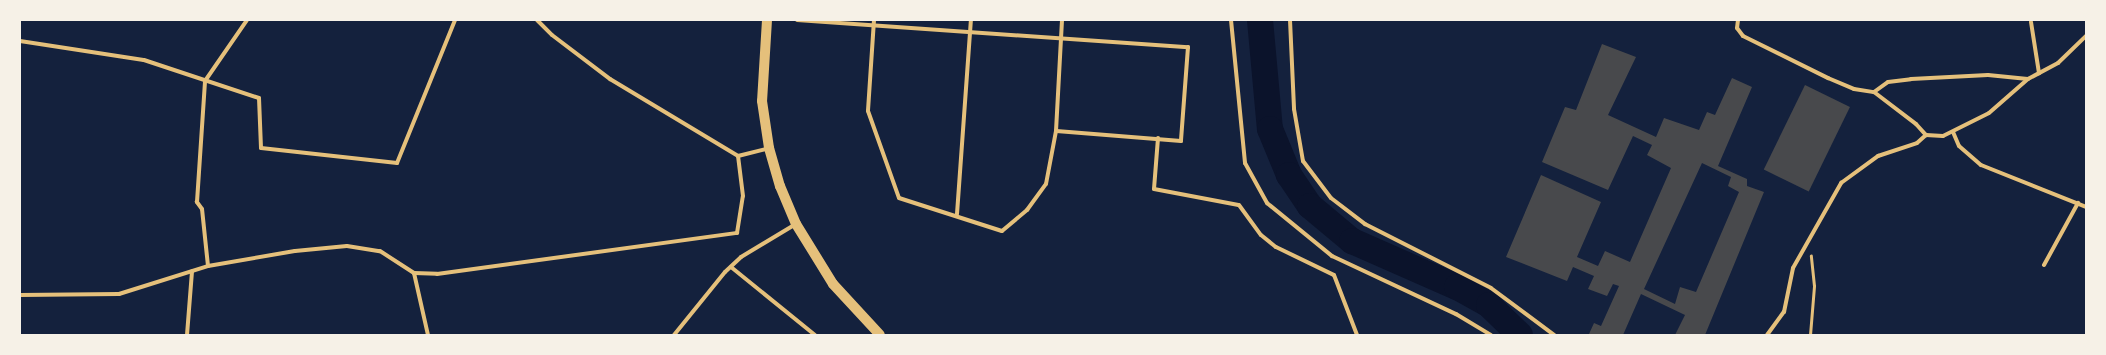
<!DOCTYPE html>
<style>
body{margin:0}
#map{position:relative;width:2106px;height:355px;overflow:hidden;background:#14213d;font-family:Barlow,sans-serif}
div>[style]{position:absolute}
.river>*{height:26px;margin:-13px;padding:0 13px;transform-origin:13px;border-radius:13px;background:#0b132b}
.building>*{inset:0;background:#48494c;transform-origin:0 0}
.path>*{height:2.5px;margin:-1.25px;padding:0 1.25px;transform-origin:1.25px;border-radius:1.25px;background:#e5c07b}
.minor>*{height:4px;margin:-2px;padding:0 2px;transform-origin:2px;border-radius:2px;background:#e5c07b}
.primary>*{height:10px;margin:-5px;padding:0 5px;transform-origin:5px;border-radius:5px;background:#e5c07b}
span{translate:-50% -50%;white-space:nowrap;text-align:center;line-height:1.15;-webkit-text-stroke:4px #f6f1e7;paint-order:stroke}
.frame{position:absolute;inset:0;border:21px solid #f6f1e7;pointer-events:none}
</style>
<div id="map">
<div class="river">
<div style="left:1260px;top:20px;width:109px;rotate:84.8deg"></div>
<div style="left:1270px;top:129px;width:50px;rotate:67.6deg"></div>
<div style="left:1289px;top:175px;width:37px;rotate:56deg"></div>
<div style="left:1310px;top:206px;width:55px;rotate:39.8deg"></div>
<div style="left:1352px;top:241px;width:115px;rotate:23.7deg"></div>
<div style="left:1457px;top:287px;width:37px;rotate:29deg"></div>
<div style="left:1489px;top:305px;width:43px;rotate:44.1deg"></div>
</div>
<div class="building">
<div style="clip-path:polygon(evenodd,1602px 44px,1636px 57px,1608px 115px,1656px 137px,1664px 118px,1699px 130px,1707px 112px,1715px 115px,1732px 78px,1752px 87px,1718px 166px,1747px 179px,1747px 186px,1764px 192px,1705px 335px,1675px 335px,1685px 315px,1641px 294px,1623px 335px,1589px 334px,1594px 323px,1601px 326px,1619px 286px,1613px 284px,1607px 296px,1588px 289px,1594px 276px,1573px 267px,1567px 281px,1506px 257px,1541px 175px,1601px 202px,1577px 257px,1598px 266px,1605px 251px,1630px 262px,1671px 168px,1647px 155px,1652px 145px,1633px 136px,1608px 190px,1542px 162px,1565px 107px,1576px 110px,1602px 44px,1702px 163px,1731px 177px,1728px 186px,1739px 192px,1696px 292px,1680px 287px,1675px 304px,1644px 289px,1702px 163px)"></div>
<div style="left:1805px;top:85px;width:50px;height:94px;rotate:26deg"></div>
</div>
<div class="path">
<div style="left:1810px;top:335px;width:49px;rotate:-85.3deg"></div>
<div style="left:1814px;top:286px;width:30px;rotate:-96deg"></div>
</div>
<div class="minor">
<div style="left:537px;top:20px;width:21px;rotate:45deg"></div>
<div style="left:552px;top:35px;width:73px;rotate:37.2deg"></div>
<div style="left:610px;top:79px;width:149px;rotate:31deg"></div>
<div style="left:738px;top:156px;width:32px;rotate:-14deg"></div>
<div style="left:797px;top:20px;width:392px;rotate:4deg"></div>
<div style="left:1188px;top:47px;width:94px;rotate:94.3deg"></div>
<div style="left:1181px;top:141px;width:125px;rotate:-175.4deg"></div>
<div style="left:874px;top:20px;width:91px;rotate:93.8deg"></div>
<div style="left:868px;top:111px;width:92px;rotate:70.4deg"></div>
<div style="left:899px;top:198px;width:108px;rotate:17.8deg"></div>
<div style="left:1002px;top:231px;width:33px;rotate:-40deg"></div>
<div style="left:1027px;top:210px;width:32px;rotate:-54deg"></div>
<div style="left:1046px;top:184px;width:54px;rotate:-79.3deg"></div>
<div style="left:1056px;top:131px;width:111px;rotate:-86.9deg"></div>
<div style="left:1231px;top:20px;width:144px;rotate:84.4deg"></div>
<div style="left:1245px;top:163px;width:46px;rotate:61.2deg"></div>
<div style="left:1267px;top:203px;width:84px;rotate:39.2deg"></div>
<div style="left:1332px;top:256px;width:137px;rotate:25.1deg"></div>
<div style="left:1456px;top:314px;width:41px;rotate:31deg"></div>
<div style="left:1290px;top:20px;width:89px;rotate:87.4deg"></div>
<div style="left:1294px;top:109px;width:53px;rotate:80.2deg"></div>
<div style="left:1303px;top:161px;width:46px;rotate:52.9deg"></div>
<div style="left:1331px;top:198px;width:43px;rotate:37.4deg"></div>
<div style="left:1365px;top:224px;width:141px;rotate:26.9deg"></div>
<div style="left:1491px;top:288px;width:79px;rotate:36.7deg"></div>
<div style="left:1738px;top:20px;width:8px;rotate:97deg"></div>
<div style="left:1737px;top:28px;width:10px;rotate:53deg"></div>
<div style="left:1743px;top:36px;width:95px;rotate:26.3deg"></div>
<div style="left:1828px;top:78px;width:28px;rotate:23deg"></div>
<div style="left:1854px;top:89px;width:20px;rotate:9deg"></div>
<div style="left:1874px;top:92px;width:53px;rotate:37.3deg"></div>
<div style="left:1916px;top:124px;width:15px;rotate:48deg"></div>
<div style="left:2031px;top:22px;width:52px;rotate:81.1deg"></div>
<div style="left:20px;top:41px;width:125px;rotate:8.7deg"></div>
<div style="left:144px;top:60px;width:121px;rotate:18.3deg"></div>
<div style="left:259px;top:98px;width:50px;rotate:87.7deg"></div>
<div style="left:261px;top:148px;width:137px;rotate:6.3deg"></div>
<div style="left:397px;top:163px;width:154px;rotate:-67.9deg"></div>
<div style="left:1874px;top:92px;width:17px;rotate:-36deg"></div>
<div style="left:1888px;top:82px;width:23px;rotate:-7deg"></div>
<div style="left:1911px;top:79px;width:77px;rotate:-3deg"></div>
<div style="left:1988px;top:75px;width:40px;rotate:5.7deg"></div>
<div style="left:1953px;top:132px;width:15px;rotate:67deg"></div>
<div style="left:1959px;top:146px;width:29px;rotate:41deg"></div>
<div style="left:1981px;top:165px;width:113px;rotate:21.8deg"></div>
<div style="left:1158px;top:138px;width:51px;rotate:94.5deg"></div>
<div style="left:1154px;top:189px;width:86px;rotate:10.7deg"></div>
<div style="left:1239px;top:205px;width:37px;rotate:54deg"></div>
<div style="left:1261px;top:235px;width:19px;rotate:39deg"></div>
<div style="left:1276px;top:247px;width:64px;rotate:25.8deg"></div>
<div style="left:1334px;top:275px;width:64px;rotate:69deg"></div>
<div style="left:957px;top:214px;width:195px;rotate:-85.9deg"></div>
<div style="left:2044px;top:265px;width:71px;rotate:-61.3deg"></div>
<div style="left:208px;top:266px;width:57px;rotate:-96deg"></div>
<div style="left:202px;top:209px;width:9px;rotate:-126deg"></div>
<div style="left:197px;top:202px;width:121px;rotate:-86.2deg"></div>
<div style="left:205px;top:81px;width:74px;rotate:-55.5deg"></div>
<div style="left:731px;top:267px;width:108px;rotate:39deg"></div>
<div style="left:414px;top:273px;width:64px;rotate:77.3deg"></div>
<div style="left:20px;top:295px;width:99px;rotate:-0.6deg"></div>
<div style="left:119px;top:294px;width:93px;rotate:-17.5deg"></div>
<div style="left:208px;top:266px;width:88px;rotate:-9.8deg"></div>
<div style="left:295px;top:251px;width:52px;rotate:-5.5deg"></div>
<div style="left:347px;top:246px;width:33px;rotate:9deg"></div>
<div style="left:380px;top:251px;width:40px;rotate:32.9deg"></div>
<div style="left:414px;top:273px;width:23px;rotate:2deg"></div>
<div style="left:437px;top:274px;width:303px;rotate:-7.8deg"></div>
<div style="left:737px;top:233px;width:37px;rotate:-81deg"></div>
<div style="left:743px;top:196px;width:40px;rotate:-97.1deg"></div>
<div style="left:187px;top:335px;width:64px;rotate:-85.5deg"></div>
<div style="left:674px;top:335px;width:81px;rotate:-51deg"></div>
<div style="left:725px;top:272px;width:22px;rotate:-43deg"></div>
<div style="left:741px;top:257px;width:64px;rotate:-31deg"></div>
<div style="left:1767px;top:335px;width:29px;rotate:-54deg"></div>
<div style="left:1784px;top:312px;width:45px;rotate:-78.4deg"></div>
<div style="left:1793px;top:268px;width:98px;rotate:-60.5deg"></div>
<div style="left:1841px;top:183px;width:46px;rotate:-36.1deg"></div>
<div style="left:1878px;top:156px;width:41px;rotate:-18.4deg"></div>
<div style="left:1917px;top:143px;width:12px;rotate:-42deg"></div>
<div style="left:1926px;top:135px;width:17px;rotate:3deg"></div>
<div style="left:1943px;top:136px;width:51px;rotate:-26.6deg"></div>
<div style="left:1989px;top:113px;width:52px;rotate:-41.1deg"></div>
<div style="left:2028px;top:79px;width:34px;rotate:-28deg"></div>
<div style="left:2058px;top:63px;width:39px;rotate:-44deg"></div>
</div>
<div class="primary">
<div style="left:767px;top:20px;width:81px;rotate:93.5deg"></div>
<div style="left:762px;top:101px;width:48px;rotate:81.5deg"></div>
<div style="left:769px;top:148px;width:40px;rotate:74deg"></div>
<div style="left:780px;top:186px;width:41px;rotate:67.2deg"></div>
<div style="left:796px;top:224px;width:70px;rotate:58.3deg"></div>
<div style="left:833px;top:284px;width:69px;rotate:47.3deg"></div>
</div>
<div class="frame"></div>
</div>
